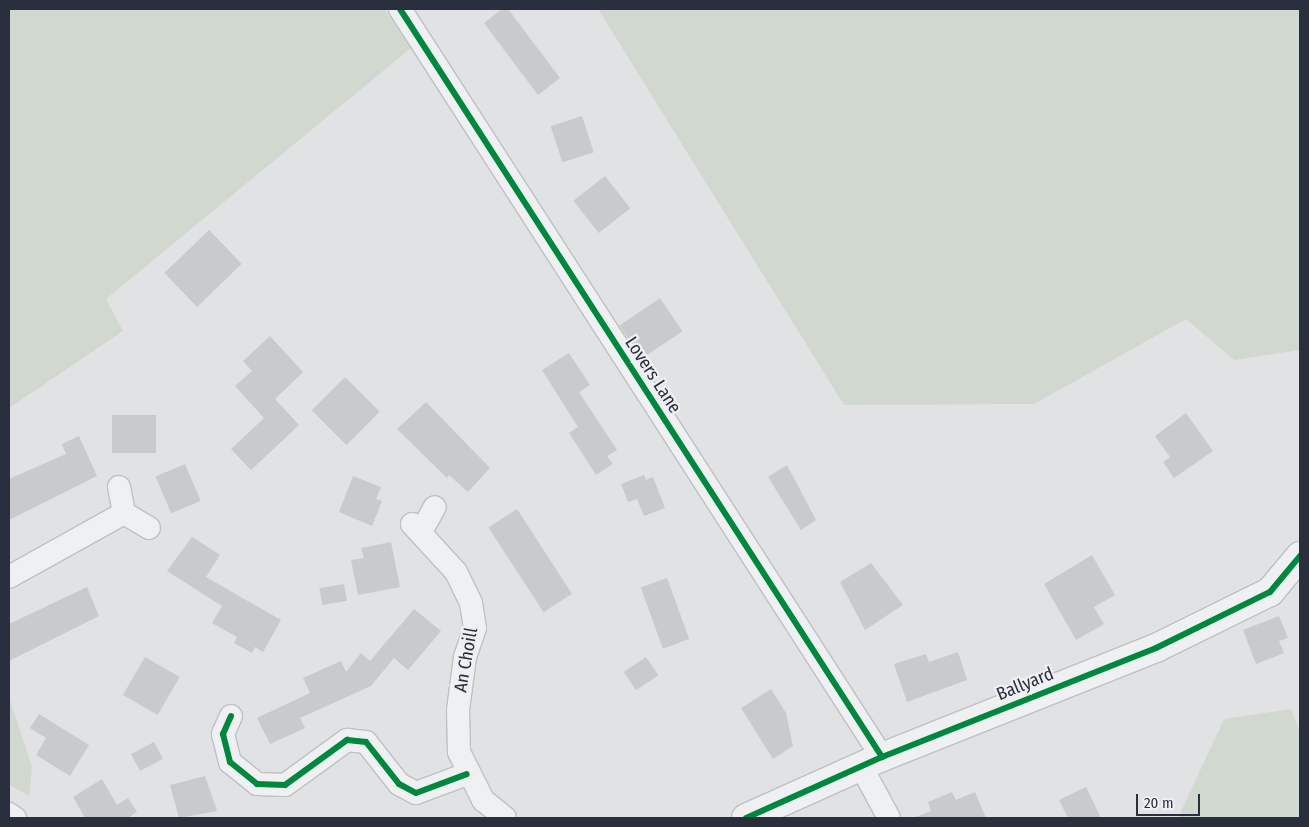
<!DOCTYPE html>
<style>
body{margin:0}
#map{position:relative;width:1309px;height:827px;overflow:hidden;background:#e0e2e4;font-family:"Fira Sans Condensed",sans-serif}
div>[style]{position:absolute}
.green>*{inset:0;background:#d1d8d0}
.building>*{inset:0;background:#c8cacd;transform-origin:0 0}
.roads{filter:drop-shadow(1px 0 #bec0c2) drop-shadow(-1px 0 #bec0c2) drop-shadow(0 1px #bec0c2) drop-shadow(0 -1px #bec0c2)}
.minor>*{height:22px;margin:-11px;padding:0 11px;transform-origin:11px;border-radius:11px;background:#eff0f2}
.tertiary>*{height:28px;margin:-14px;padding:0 14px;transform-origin:14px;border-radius:14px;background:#eff0f2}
.cycleway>*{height:6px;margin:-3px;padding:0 3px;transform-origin:3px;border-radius:3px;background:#00873e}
span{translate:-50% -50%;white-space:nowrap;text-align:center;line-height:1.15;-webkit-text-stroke:4.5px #eef0f4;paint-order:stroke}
.street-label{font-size:18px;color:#292f3c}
.frame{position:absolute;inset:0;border:10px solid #292f3c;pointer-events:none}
.scale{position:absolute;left:1136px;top:794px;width:64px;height:22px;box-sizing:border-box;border:2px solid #292f3c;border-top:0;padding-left:6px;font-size:15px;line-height:18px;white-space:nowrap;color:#292f3c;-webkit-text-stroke:4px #eef0f4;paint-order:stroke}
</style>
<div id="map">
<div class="green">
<div style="clip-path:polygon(9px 9px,384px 9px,411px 48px,106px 299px,123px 331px,9px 408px)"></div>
<div style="clip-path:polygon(598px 9px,1300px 9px,1300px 350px,1234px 360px,1186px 319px,1034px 404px,844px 405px)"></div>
<div style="clip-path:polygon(9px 697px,32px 767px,29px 796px,9px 785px)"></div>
<div style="clip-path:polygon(1291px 709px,1300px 732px,1300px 818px,1178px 818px,1224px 719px)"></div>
</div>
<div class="building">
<div style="clip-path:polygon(502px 9px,508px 9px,560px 78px,538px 95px,484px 23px)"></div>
<div style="left:582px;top:116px;width:38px;height:33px;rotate:72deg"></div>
<div style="left:605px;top:176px;width:41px;height:40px;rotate:52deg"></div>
<div style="left:209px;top:230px;width:47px;height:62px;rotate:46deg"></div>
<div style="left:660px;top:298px;width:40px;height:49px;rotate:56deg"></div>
<div style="clip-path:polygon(270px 336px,303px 372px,275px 399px,299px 425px,251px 470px,231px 449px,264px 418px,235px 386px,252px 371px,243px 361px)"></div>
<div style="clip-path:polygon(569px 353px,590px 385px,579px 392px,617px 450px,607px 456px,613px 464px,596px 475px,569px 433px,578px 427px,542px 370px)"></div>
<div style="left:345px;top:377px;width:49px;height:47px;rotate:45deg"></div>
<div style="clip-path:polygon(426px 402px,490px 468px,468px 492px,449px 475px,447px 478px,397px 429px)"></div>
<div style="clip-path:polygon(1186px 413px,1213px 451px,1174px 478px,1163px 462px,1170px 457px,1155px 436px)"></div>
<div style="left:112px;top:415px;width:44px;height:38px"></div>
<div style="clip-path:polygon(79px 436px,97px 476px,9px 520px,9px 479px,66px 454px,62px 444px)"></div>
<div style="left:185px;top:464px;width:40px;height:32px;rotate:67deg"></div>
<div style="clip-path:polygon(787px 465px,816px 520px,801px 530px,768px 477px)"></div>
<div style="clip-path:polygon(644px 475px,646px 480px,653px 477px,665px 508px,644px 516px,637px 499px,628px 502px,621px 484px)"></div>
<div style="clip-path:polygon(353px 476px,381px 487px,376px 499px,382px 501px,372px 526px,339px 512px)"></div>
<div style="left:517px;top:509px;width:101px;height:34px;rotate:57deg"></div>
<div style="clip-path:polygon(192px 537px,220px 555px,206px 577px,281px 620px,263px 652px,255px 647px,252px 653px,234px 643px,237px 637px,212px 623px,222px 606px,167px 571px)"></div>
<div style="clip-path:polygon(391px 542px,400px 587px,358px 595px,351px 560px,364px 558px,361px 548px)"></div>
<div style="clip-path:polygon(1092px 555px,1115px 595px,1094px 607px,1104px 624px,1076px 640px,1044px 584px)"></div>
<div style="clip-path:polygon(871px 563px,903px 605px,865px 630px,840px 582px)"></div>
<div style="left:667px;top:578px;width:65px;height:28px;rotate:70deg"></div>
<div style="left:344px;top:584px;width:17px;height:25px;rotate:80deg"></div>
<div style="clip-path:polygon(87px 587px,99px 616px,9px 661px,9px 624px)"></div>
<div style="clip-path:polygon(414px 609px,441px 631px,408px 670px,394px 658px,371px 686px,300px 718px,305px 728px,270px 744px,257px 718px,310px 693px,303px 678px,341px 661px,346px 672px,361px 653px,370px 661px)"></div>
<div style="clip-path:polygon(1279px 616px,1288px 638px,1279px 641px,1284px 653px,1256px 664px,1243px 630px)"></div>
<div style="clip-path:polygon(958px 652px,967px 680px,907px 702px,894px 664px,926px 654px,929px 662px)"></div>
<div style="left:145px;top:657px;width:40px;height:44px;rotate:30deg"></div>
<div style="left:646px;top:657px;width:22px;height:27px;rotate:56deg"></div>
<div style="clip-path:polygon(771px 689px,786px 713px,793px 746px,773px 759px,741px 708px)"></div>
<div style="clip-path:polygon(39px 714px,89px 745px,70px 776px,36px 755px,46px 738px,30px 728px)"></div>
<div style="left:154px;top:742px;width:19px;height:26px;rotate:62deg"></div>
<div style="clip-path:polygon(205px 776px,217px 811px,179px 818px,170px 785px)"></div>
<div style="clip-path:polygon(102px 779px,117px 805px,128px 798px,137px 812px,128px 818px,85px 818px,73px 797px)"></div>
<div style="clip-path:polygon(1086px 787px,1101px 818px,1068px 818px,1059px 800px)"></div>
<div style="clip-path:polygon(952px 792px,956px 800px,975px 792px,986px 818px,913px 818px,931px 811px,928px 802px)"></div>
</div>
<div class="roads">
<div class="minor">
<div style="left:400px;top:9px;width:890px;rotate:57.2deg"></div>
<div style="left:119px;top:487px;width:26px;rotate:79deg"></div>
<div style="left:124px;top:513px;width:29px;rotate:31deg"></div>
<div style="left:412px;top:524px;width:65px;rotate:47.5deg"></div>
<div style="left:456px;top:572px;width:34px;rotate:64deg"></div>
<div style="left:471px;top:603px;width:25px;rotate:81deg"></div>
<div style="left:475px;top:628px;width:31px;rotate:109deg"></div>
<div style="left:465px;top:657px;width:53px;rotate:97.5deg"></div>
<div style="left:458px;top:710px;width:42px;rotate:88.6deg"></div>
<div style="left:459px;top:752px;width:54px;rotate:63.4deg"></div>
<div style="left:483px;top:800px;width:28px;rotate:39deg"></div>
<div style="left:422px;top:530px;width:26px;rotate:-61deg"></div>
<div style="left:9px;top:577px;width:132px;rotate:-29.1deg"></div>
<div style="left:231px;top:716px;width:20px;rotate:114deg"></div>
<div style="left:223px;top:734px;width:29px;rotate:76deg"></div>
<div style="left:230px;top:762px;width:35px;rotate:39deg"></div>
<div style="left:257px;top:784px;width:28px;rotate:2deg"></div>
<div style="left:285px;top:785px;width:77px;rotate:-36deg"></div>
<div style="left:347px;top:740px;width:19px;rotate:6deg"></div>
<div style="left:366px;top:742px;width:53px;rotate:51.8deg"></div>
<div style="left:399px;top:784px;width:19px;rotate:28deg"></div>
<div style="left:416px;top:793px;width:54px;rotate:-20.4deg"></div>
<div style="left:861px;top:766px;width:59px;rotate:61.7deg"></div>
<div style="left:9px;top:814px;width:7px;rotate:34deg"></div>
</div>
<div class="tertiary">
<div style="left:746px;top:818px;width:149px;rotate:-24.2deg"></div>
<div style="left:882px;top:757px;width:295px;rotate:-21.7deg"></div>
<div style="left:1156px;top:648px;width:127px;rotate:-26.2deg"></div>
<div style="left:1270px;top:592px;width:47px;rotate:-50.2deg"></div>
</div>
</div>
<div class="cycleway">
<div style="left:400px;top:9px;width:890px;rotate:57.2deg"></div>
<div style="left:231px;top:716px;width:20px;rotate:114deg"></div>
<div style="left:223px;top:734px;width:29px;rotate:76deg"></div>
<div style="left:230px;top:762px;width:35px;rotate:39deg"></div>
<div style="left:257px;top:784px;width:28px;rotate:2deg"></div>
<div style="left:285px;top:785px;width:77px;rotate:-36deg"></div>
<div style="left:347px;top:740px;width:19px;rotate:6deg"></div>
<div style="left:366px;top:742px;width:53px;rotate:51.8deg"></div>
<div style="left:399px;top:784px;width:19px;rotate:28deg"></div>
<div style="left:416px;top:793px;width:54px;rotate:-20.4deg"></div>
<div style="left:746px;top:818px;width:149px;rotate:-24.2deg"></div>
<div style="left:882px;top:757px;width:295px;rotate:-21.7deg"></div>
<div style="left:1156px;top:648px;width:127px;rotate:-26.2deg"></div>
<div style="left:1270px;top:592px;width:47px;rotate:-50.2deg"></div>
</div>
<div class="street-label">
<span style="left:653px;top:375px;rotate:57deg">Lovers Lane</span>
<span style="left:466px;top:660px;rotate:-80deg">An Choill</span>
<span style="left:1025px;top:684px;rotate:-22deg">Ballyard</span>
</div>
<div class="frame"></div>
<div class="scale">20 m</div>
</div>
